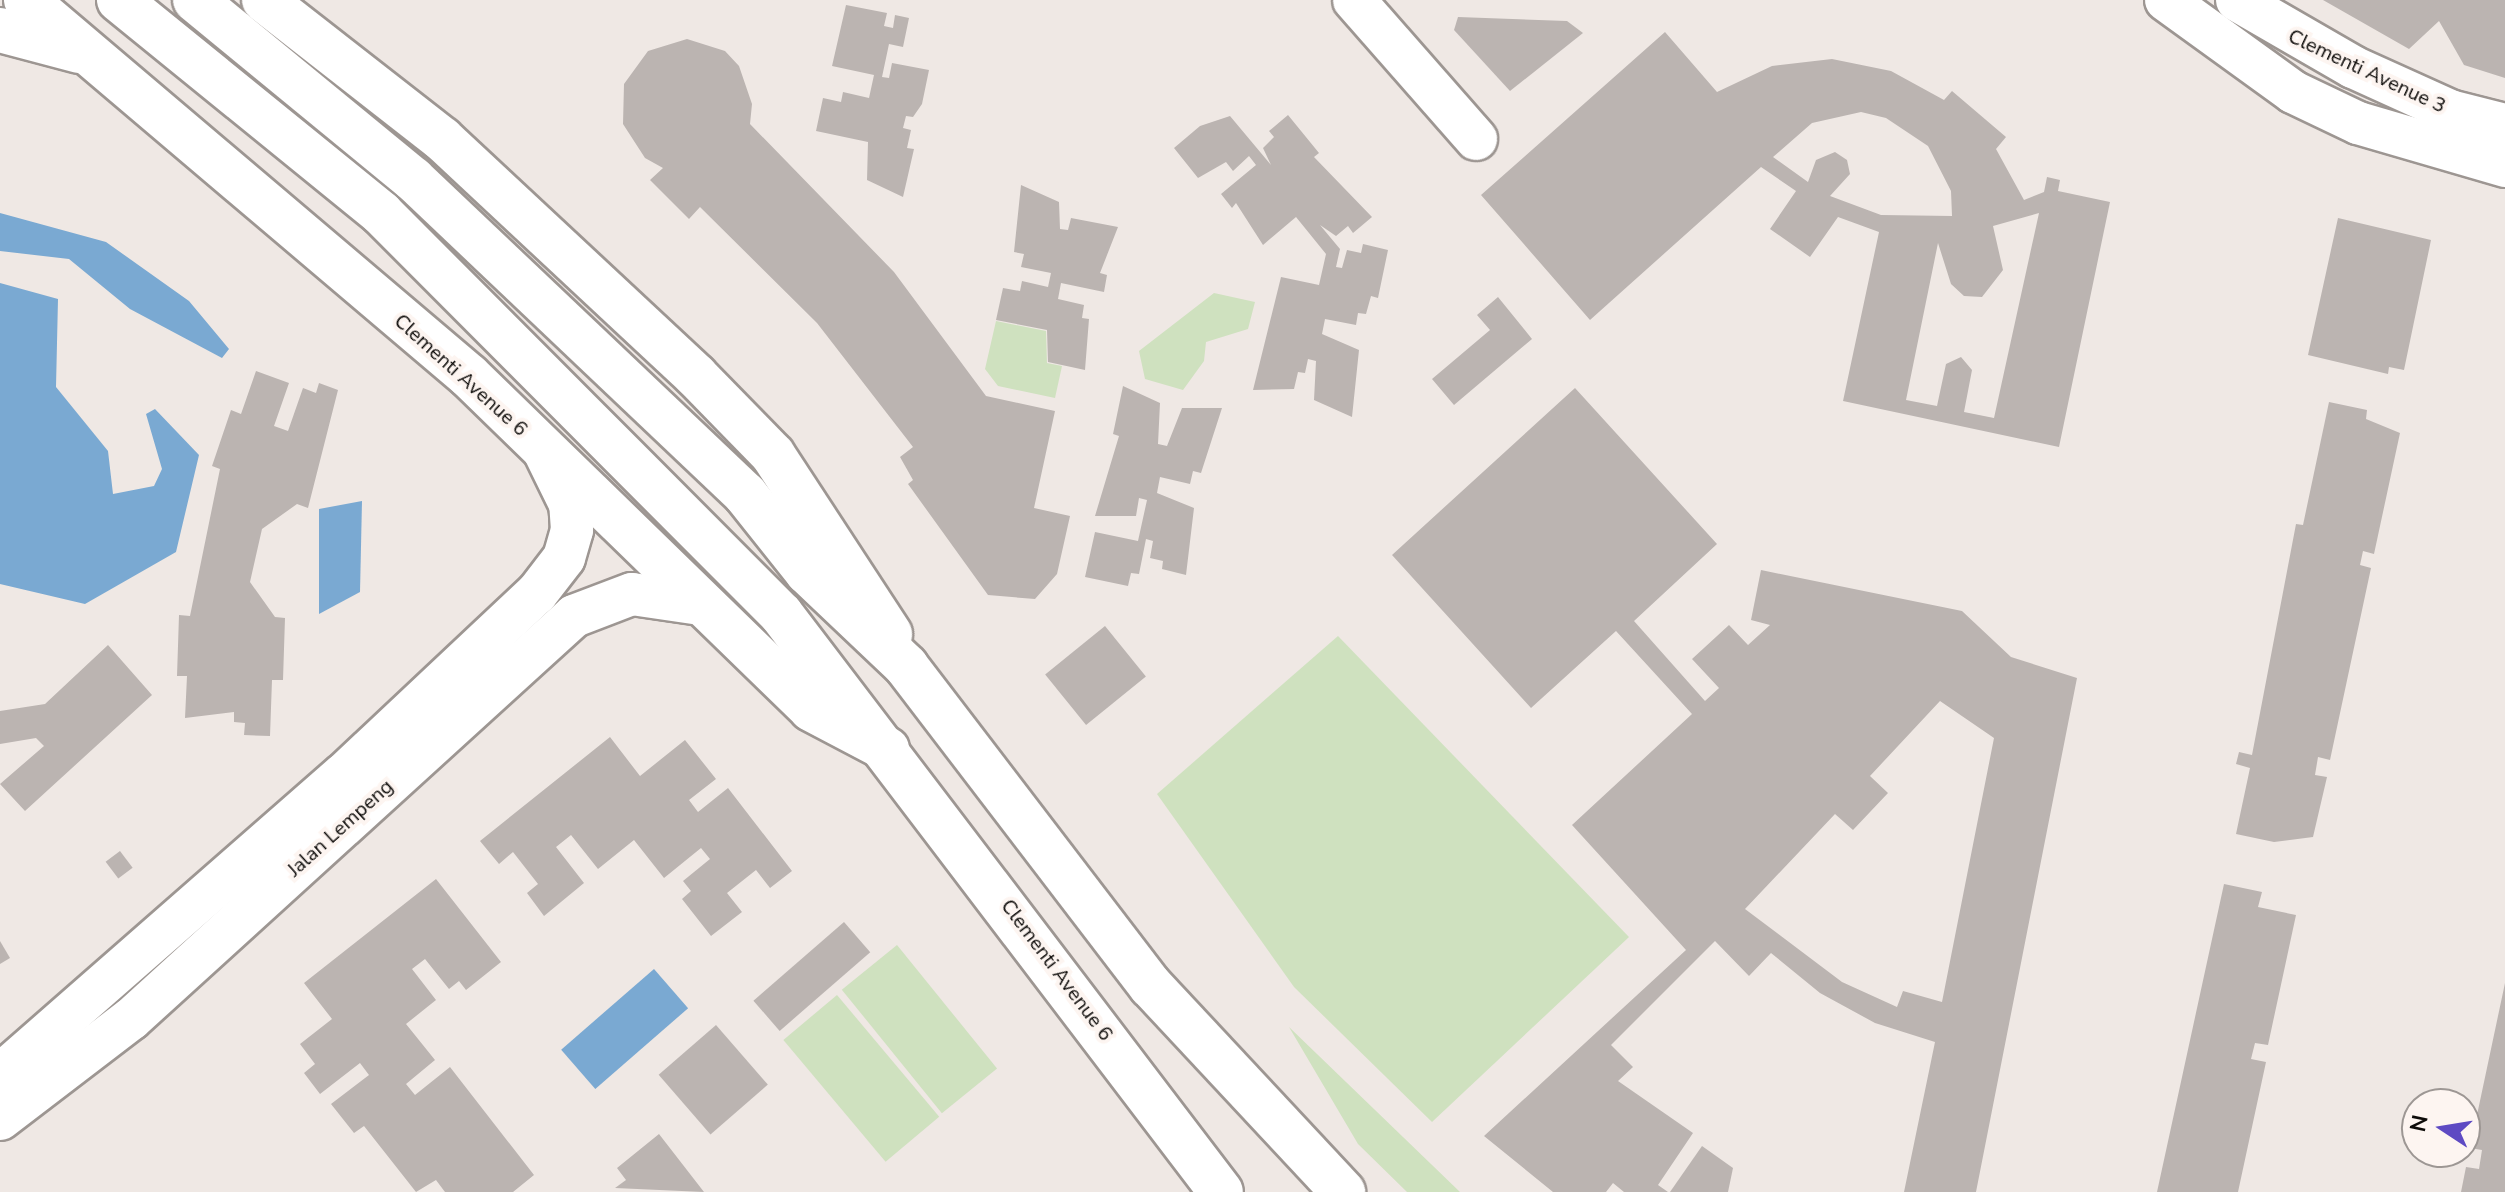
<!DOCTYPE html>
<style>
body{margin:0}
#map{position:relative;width:2505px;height:1192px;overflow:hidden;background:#efe8e4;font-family:"Nunito Sans",sans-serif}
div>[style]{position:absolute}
.green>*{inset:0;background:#cfe1bf;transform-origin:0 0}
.water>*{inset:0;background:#7aa9d2;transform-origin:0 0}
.building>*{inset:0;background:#bbb4b1;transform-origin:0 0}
.roads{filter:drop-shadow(2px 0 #9d9692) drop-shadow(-2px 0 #9d9692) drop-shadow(0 2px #9d9692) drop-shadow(0 -2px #9d9692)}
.minor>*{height:42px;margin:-21px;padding:0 21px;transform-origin:21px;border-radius:21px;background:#fff}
.major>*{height:44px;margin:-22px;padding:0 22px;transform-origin:22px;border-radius:22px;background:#fff}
.highway>*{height:44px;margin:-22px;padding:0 22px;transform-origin:22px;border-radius:22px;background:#fff}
span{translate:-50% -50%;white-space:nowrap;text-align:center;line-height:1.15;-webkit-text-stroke:8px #fdf5f1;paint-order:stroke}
.street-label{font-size:20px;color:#0d0b09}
.north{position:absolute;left:2401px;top:1088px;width:80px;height:80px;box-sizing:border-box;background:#fdf5f1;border:2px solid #9d9794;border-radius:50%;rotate:282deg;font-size:22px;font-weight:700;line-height:32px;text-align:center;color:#0d0b09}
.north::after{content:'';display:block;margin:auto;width:28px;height:36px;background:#5e4ac3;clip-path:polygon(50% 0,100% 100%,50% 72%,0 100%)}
</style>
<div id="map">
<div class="green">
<div style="clip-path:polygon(1214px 293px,1255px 302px,1248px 329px,1206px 342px,1204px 361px,1183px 390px,1145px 379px,1139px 351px)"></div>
<div style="clip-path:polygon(996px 321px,1046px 331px,1047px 363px,1062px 366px,1055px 398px,998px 386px,985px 369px)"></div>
<div style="clip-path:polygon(1338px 636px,1629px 937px,1432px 1122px,1294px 987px,1157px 794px)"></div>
<div style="left:897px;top:945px;width:159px;height:71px;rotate:51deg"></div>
<div style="left:837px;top:995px;width:159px;height:70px;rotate:50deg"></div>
<div style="clip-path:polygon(1289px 1027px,1460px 1192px,1461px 1192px,1407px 1192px,1358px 1144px)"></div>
</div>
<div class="water">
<div style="clip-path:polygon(0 213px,106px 242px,189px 301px,229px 349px,222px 358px,130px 309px,69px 259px,0 251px)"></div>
<div style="clip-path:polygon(0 283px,58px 299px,56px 387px,108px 451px,113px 494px,154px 486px,162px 469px,146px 414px,155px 409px,199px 455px,176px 552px,85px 604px,0 584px)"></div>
<div style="clip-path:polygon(362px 501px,360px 592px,319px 614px,319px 509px)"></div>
<div style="left:654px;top:969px;width:52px;height:123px;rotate:49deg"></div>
</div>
<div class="building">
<div style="clip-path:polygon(2323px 0,2505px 0,2505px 78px,2464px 65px,2439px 21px,2409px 49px)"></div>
<div style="clip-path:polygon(846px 5px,887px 13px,884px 26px,893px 28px,895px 15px,909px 18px,903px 47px,889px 44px,882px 77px,889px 78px,892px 63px,929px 70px,922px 104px,913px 117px,906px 116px,903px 128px,911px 130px,907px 148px,914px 149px,903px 197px,867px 180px,868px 142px,816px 131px,823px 98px,841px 102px,843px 92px,869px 98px,874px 75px,832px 66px)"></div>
<div style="clip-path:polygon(1458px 17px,1567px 21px,1583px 33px,1510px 91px,1454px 30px)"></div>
<div style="clip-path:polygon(evenodd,1665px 32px,1717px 92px,1772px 66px,1832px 59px,1891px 71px,1944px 100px,1952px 91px,2006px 137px,1996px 149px,2024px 200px,2044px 192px,2047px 177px,2060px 180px,2058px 191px,2110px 202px,2059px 447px,1843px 401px,1879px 232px,1838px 217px,1810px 257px,1770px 229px,1796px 191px,1761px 167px,1590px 320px,1481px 195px,1665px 32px,1861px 112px,1886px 118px,1928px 146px,1951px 191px,1952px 216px,1881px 215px,1830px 196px,1850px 174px,1847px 160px,1835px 152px,1816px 160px,1808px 182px,1773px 157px,1812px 123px,1861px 112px,1665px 32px,2039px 213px,1994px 418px,1964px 412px,1972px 370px,1961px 357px,1946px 364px,1937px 406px,1906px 400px,1938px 243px,1951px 284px,1964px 296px,1982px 297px,2003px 270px,1993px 226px,2039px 213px)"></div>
<div style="clip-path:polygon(687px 39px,725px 51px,739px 66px,752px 104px,750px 124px,894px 272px,986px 396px,1055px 411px,1034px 508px,1070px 516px,1057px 574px,1035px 599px,988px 595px,908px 484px,913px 480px,900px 457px,913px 447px,817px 323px,700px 207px,689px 219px,650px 180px,663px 168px,645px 158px,623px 124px,624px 84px,648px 51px)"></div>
<div style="clip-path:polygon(1288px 115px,1319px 153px,1314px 157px,1372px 217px,1353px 233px,1348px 226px,1336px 236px,1320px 225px,1340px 249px,1336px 267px,1342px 268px,1347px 250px,1361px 253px,1363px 244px,1388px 250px,1378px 298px,1371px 296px,1366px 314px,1358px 313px,1356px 325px,1325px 319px,1322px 334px,1359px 350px,1352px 417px,1314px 400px,1316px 361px,1308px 359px,1305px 373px,1298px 372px,1294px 389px,1253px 390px,1281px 277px,1319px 285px,1326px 254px,1296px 217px,1263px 245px,1236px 203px,1232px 208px,1221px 194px,1256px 165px,1249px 156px,1233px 171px,1226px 162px,1198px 178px,1174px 148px,1200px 126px,1230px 116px,1271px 165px,1263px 148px,1274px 137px,1269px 131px)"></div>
<div style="clip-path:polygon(1021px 185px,1059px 202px,1060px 229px,1068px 230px,1071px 218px,1118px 227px,1100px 273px,1107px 275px,1104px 292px,1061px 283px,1058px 299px,1084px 305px,1082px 318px,1089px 319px,1085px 370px,1048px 362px,1047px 330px,996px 320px,1003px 288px,1020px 291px,1022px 281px,1048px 287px,1051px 273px,1021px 267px,1024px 254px,1014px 252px)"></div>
<div style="clip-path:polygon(2338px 218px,2431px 240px,2404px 370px,2389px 367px,2388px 374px,2308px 355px)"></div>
<div style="clip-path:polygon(1498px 297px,1532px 339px,1454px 405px,1432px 379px,1490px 330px,1477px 315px)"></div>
<div style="clip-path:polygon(256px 371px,289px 383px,274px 426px,288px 431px,303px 388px,316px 393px,319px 383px,338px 390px,308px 508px,297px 504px,262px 529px,250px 582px,275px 617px,285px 618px,283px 680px,272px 680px,270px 736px,244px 735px,245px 723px,234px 722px,234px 712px,185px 718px,187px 676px,177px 676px,179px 615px,190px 616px,220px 469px,212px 466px,231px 410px,241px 414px)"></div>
<div style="clip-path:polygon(1123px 386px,1160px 403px,1158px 444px,1167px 446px,1182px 408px,1222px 408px,1201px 473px,1193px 471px,1190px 484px,1160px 477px,1157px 493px,1194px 508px,1186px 575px,1162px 569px,1163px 561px,1150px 558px,1153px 541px,1146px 539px,1139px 574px,1131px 573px,1128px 586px,1085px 577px,1095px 532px,1138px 541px,1147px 500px,1139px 498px,1136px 516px,1095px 516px,1119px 436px,1113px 434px)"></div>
<div style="clip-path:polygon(evenodd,1575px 388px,1717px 544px,1634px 621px,1705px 701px,1719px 688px,1692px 659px,1729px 625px,1748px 645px,1770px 625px,1751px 620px,1761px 570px,1962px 611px,2011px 657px,2077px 678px,1976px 1192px,1904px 1192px,1935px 1042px,1875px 1023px,1820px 993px,1771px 953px,1749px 976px,1715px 941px,1611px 1045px,1633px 1067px,1618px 1081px,1693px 1133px,1658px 1185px,1668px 1192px,1624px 1192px,1613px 1183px,1606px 1192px,1553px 1192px,1484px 1136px,1686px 950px,1572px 825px,1692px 714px,1616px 631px,1531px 708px,1392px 555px,1575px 388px,1940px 701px,1994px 738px,1942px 1002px,1903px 991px,1897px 1007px,1842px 982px,1745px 909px,1835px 814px,1853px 830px,1888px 793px,1870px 776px,1940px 701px)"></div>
<div style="clip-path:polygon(2329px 402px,2367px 410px,2366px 419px,2400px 433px,2374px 554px,2363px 551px,2360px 565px,2371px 568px,2330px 760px,2318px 757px,2315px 775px,2327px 777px,2313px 837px,2274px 842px,2236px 834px,2250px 768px,2236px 764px,2239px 752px,2252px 755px,2296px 524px,2303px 525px)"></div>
<div style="left:1105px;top:626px;width:65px;height:77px;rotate:51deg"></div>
<div style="clip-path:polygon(108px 645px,152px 695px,25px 811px,0 784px,44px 746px,36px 738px,0 744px,0 711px,45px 704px)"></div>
<div style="clip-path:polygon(610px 737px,640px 776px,685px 740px,716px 779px,689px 800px,698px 812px,728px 788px,792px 871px,770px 888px,756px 870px,727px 893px,742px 912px,711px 936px,682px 899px,691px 891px,683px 881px,710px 859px,701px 848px,664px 878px,634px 840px,598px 869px,571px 835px,556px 847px,584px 883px,544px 916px,527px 893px,538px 884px,513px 852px,499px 864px,480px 841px)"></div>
<div style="left:120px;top:851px;width:21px;height:18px;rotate:53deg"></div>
<div style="clip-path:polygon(436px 879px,501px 962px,466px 990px,459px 981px,449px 989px,425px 959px,412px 969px,436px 1000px,406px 1024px,435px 1060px,406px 1084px,415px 1095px,450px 1067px,534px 1175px,513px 1192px,445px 1192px,436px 1180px,416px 1192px,364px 1126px,354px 1133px,331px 1104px,369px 1075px,360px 1063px,320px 1094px,304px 1073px,315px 1064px,300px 1044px,332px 1019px,304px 983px)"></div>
<div style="clip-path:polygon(2224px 884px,2262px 892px,2258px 907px,2296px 915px,2268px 1045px,2255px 1043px,2251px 1059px,2266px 1062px,2238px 1192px,2157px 1192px)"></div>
<div style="left:844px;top:922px;width:40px;height:120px;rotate:49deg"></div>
<div style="clip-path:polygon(0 941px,10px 958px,0 964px)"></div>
<div style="clip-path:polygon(2505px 983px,2505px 1192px,2461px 1192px,2466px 1167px,2479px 1169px,2482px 1150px,2470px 1148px)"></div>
<div style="left:716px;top:1025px;width:79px;height:76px;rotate:49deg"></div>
<div style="clip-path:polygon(659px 1134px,704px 1192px,615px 1188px,626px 1180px,617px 1168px)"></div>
<div style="clip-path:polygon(1702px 1146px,1733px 1168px,1728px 1192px,1670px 1192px)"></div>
</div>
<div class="roads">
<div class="minor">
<div style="left:1354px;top:0;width:185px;rotate:48.7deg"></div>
<div style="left:2166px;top:0;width:157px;rotate:35.9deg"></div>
<div style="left:2293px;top:92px;width:72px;rotate:25.5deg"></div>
<div style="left:2358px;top:123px;width:153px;rotate:16.3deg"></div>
<div style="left:2237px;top:0;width:134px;rotate:30deg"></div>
<div style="left:2353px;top:67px;width:107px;rotate:24.4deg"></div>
<div style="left:2450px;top:111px;width:57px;rotate:14.3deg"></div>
<div style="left:0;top:1075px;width:456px;rotate:-41.2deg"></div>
<div style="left:343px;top:775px;width:266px;rotate:-43.2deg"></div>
<div style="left:537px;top:593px;width:44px;rotate:-52.4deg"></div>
<div style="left:564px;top:558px;width:29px;rotate:-74deg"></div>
<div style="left:572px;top:530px;width:26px;rotate:-94deg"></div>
<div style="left:570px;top:504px;width:57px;rotate:-116.1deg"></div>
<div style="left:0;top:1119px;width:165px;rotate:-37.4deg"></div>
<div style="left:131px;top:1019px;width:599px;rotate:-42.29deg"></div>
<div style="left:574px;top:616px;width:62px;rotate:-20.8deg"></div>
<div style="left:632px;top:594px;width:69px;rotate:8.4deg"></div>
</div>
<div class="major">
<div style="left:26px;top:0;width:581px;rotate:40.32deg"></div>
<div style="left:469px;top:376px;width:477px;rotate:44.2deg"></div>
<div style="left:811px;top:709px;width:86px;rotate:27.8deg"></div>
<div style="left:119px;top:0;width:338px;rotate:39.1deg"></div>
<div style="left:381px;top:213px;width:566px;rotate:45.07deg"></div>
<div style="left:781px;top:614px;width:726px;rotate:52.72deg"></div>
<div style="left:195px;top:0;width:282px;rotate:39.4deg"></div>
<div style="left:413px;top:179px;width:458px;rotate:43.5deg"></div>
<div style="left:745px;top:494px;width:100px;rotate:51.5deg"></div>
<div style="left:807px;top:572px;width:137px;rotate:43.5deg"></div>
<div style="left:906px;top:666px;width:403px;rotate:52.6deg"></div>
<div style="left:264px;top:0;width:226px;rotate:38deg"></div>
<div style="left:442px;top:139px;width:347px;rotate:43deg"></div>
<div style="left:696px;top:376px;width:110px;rotate:45.7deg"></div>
<div style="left:773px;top:455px;width:214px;rotate:56.8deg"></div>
<div style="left:0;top:30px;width:82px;rotate:14.9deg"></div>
</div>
<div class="highway">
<div style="left:1151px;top:986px;width:282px;rotate:47deg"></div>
</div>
</div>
<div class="street-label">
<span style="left:2367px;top:71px;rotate:25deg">Clementi Avenue 3</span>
<span style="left:461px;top:375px;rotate:42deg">Clementi Avenue 6</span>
<span style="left:340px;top:828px;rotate:-42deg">Jalan Lempeng</span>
<span style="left:1057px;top:970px;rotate:53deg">Clementi Avenue 6</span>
</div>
<div class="north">N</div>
</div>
